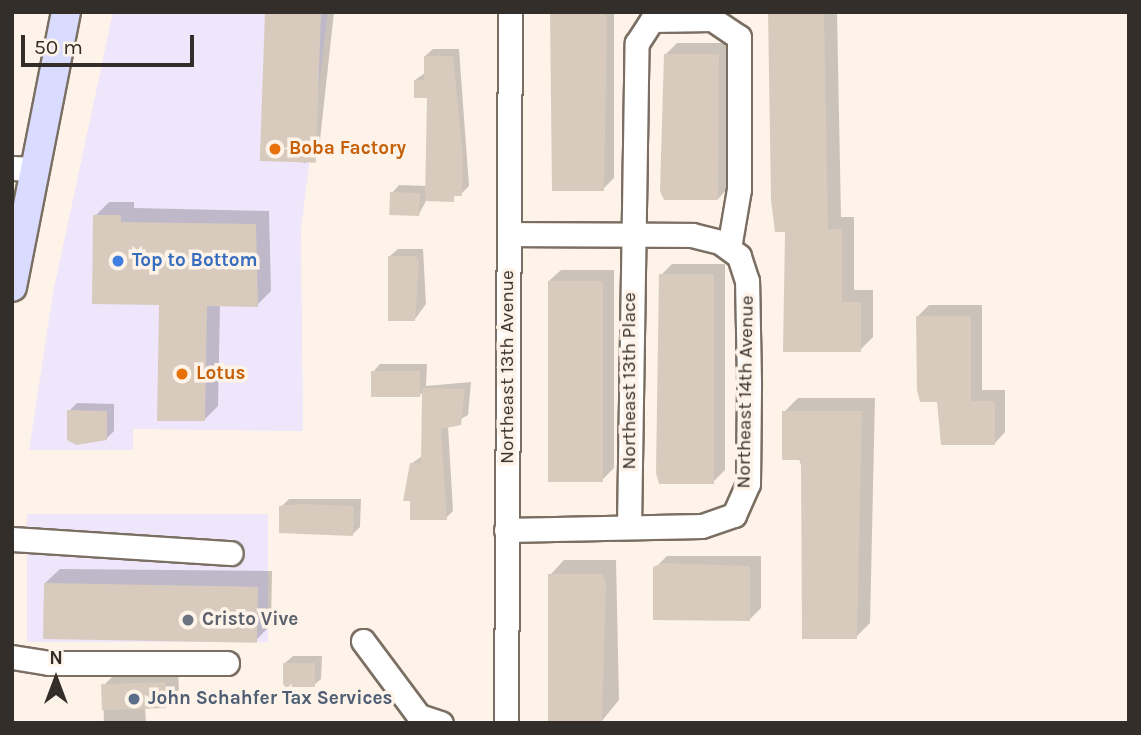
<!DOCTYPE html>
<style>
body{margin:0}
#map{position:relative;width:1141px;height:735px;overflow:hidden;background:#fef3e8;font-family:Karla,sans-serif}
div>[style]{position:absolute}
.commercial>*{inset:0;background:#efe6fb;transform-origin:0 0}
.shadow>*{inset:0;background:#0003}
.building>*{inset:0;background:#d8cbbe;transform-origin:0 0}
.roads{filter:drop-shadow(2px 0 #7b6f63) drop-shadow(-2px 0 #7b6f63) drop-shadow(0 2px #7b6f63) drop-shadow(0 -2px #7b6f63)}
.minor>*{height:23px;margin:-11.5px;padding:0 11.5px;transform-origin:11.5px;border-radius:11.5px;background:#fff}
.major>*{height:28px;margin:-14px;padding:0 14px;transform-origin:14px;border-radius:14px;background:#d9dcfe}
.dots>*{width:19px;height:19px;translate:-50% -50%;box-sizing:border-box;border:4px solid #fef3e8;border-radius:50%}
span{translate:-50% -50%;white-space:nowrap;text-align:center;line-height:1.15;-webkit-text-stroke:7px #fef3e8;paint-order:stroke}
.food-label{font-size:19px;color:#c56008;font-weight:700}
.left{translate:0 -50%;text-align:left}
.shop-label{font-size:19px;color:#366cbe;font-weight:700}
.street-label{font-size:19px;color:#332e29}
.worship-label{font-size:19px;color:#5b616d;font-weight:700}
.service-label{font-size:19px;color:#4e5e75;font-weight:700}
.frame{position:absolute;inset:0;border:14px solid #332e29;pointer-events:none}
.north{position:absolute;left:21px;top:644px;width:70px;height:70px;-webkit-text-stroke:5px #fef3e8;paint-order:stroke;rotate:0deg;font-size:19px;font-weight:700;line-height:28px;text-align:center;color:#332e29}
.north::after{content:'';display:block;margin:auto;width:24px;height:32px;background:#332e29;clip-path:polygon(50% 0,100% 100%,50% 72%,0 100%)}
.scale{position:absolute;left:21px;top:35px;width:173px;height:32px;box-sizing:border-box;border:4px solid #332e29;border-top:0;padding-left:9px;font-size:21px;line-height:24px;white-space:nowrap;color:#332e29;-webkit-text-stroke:5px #fef3e8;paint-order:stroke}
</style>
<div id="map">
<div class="commercial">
<div style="clip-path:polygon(113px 12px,328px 12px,301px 230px,303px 431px,133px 429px,133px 450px,29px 450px,53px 293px)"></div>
<div style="left:27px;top:514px;width:241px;height:128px"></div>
</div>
<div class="shadow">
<div style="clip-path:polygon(266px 12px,334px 12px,319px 149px,304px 164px)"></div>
<div style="clip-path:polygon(552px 12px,614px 12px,614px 178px,603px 189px)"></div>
<div style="clip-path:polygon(770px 12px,837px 12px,841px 217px,854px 217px,854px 290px,873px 290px,873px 337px,860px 350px,786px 230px)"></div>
<div style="clip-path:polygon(677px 43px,730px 43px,729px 187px,718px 199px,666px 54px)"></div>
<div style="clip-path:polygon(433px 49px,459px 49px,469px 186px,461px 194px,427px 199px,419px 214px,392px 193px,399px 185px,427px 186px,428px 96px,415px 80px,425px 73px,425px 56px)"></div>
<div style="clip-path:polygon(109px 202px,134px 202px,134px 208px,269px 211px,271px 291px,257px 305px,220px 305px,218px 406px,204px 420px,161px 304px,95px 216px)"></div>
<div style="clip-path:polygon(398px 249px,423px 249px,426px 304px,415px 319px,390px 256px)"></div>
<div style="clip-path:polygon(672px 264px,725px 264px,725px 470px,713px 482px,661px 275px)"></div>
<div style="clip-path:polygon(561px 270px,614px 270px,614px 468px,602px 480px,549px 281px)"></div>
<div style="clip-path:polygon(929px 305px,982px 305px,982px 390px,1005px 390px,1005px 432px,994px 444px,918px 316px)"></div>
<div style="clip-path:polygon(380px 364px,427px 364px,426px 386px,471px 382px,468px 415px,448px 426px,453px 511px,446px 518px,411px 464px,422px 456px,424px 391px,419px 396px,373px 372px)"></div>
<div style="clip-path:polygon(798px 398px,875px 398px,870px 623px,856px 637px,784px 412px)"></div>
<div style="clip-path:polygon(77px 403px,114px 404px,114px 431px,106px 439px,69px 411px)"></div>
<div style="clip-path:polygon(289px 499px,361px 499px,360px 527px,352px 535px,281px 507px)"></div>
<div style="clip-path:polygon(667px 556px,761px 556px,761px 608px,750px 619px,655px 568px)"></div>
<div style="clip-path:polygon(564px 560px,616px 560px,619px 700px,601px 722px,550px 575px)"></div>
<div style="clip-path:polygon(60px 569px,272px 571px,271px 625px,256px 640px,45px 583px)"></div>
<div style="clip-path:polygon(293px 656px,322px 656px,321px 679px,313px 686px,285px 663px)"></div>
<div style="clip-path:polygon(178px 669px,179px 692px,165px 706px,145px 707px,146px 723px,104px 723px,103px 686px,117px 672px)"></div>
</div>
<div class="building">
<div style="left:265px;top:12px;width:56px;height:149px;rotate:2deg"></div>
<div style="clip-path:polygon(550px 12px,603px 12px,607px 19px,604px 191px,552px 191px)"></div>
<div style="clip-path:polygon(768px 12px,824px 12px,828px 229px,842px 229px,842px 302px,861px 302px,861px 352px,783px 352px,785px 232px,775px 232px,771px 200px)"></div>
<div style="clip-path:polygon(664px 54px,719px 54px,718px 200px,664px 200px,660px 191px)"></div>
<div style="clip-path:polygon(424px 56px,453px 56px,463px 157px,462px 196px,454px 196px,454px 202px,425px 201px,427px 98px,414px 98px,414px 80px,424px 80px)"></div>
<div style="left:390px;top:192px;width:30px;height:23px;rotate:2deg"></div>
<div style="clip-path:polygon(93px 215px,121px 215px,121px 222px,256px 224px,258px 307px,207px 306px,205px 421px,157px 421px,159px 305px,92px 304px)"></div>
<div style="clip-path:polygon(388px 256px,416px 256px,419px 263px,415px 321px,388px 321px)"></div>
<div style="clip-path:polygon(659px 274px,714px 274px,714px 484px,659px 484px,656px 473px)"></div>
<div style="left:548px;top:281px;width:55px;height:201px"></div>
<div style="clip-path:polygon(916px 316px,971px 316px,971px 401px,995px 401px,995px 445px,941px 445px,937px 402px,920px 402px,917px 390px)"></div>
<div style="left:371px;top:371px;width:49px;height:26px"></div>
<div style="clip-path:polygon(422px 388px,465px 389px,461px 425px,441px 429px,447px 520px,410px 520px,410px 501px,403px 501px,410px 463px,421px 463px)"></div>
<div style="clip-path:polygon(67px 410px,107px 411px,107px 440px,76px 445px,67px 440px)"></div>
<div style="clip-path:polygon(782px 411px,862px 411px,857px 639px,802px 639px,801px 460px,782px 460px)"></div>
<div style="clip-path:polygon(301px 504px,354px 506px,353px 536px,279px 533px,279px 506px)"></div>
<div style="clip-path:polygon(663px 563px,750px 566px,750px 621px,653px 620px,653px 567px)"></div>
<div style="clip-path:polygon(548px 574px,602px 574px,606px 582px,602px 723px,548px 723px)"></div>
<div style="left:44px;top:583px;width:214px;height:56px;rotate:1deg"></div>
<div style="left:283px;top:663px;width:32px;height:24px"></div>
<div style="left:165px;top:682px;width:26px;height:64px;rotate:88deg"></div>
</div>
<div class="roads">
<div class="minor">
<div style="left:12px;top:168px;width:21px;rotate:3deg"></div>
<div style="left:629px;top:527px;width:484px;rotate:-89.1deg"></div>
<div style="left:637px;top:43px;width:27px;rotate:-57deg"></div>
<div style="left:652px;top:20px;width:60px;rotate:-1deg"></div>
<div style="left:712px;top:19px;width:32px;rotate:34deg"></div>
<div style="left:739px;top:37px;width:152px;rotate:90deg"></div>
<div style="left:739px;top:189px;width:60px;rotate:99.6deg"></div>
<div style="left:506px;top:530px;width:196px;rotate:-1.2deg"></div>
<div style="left:702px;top:526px;width:34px;rotate:-19deg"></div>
<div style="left:734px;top:515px;width:34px;rotate:-66deg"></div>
<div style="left:748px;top:484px;width:102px;rotate:-89.4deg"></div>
<div style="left:749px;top:382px;width:101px;rotate:-91.1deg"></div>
<div style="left:747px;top:281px;width:26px;rotate:-108deg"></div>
<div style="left:739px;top:256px;width:24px;rotate:-144deg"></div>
<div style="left:720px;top:242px;width:29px;rotate:-166deg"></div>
<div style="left:692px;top:235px;width:183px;rotate:-179.7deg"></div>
<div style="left:12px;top:539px;width:219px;rotate:3.7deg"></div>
<div style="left:363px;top:641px;width:94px;rotate:53.3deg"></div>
<div style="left:419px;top:716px;width:23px;rotate:18deg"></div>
<div style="left:12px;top:657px;width:37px;rotate:9deg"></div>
<div style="left:49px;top:663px;width:178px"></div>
<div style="left:506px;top:723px;width:711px;rotate:-89.68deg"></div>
</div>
<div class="major">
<div style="left:12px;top:287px;width:280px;rotate:-78.9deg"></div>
</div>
</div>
<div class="dots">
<div style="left:275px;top:149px;background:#e8710a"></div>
<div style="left:118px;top:261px;background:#3f7fe0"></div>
<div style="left:182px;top:374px;background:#e8710a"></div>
<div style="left:188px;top:620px;background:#6b7280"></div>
<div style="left:134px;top:699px;background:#5c6f8a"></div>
</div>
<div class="food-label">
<span class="left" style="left:289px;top:149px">Boba Factory</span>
<span class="left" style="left:196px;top:374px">Lotus</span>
</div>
<div class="shop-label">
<span class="left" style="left:132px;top:261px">Top to Bottom</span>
</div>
<div class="street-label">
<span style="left:508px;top:367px;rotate:-90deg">Northeast 13th Avenue</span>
<span style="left:630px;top:381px;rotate:-90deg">Northeast 13th Place</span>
<span style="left:746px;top:392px;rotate:-89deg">Northeast 14th Avenue</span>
</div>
<div class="worship-label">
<span class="left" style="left:202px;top:620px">Cristo Vive</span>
</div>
<div class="service-label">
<span class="left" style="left:148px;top:699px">John Schahfer Tax Services</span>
</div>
<div class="frame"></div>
<div class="north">N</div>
<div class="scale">50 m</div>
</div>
